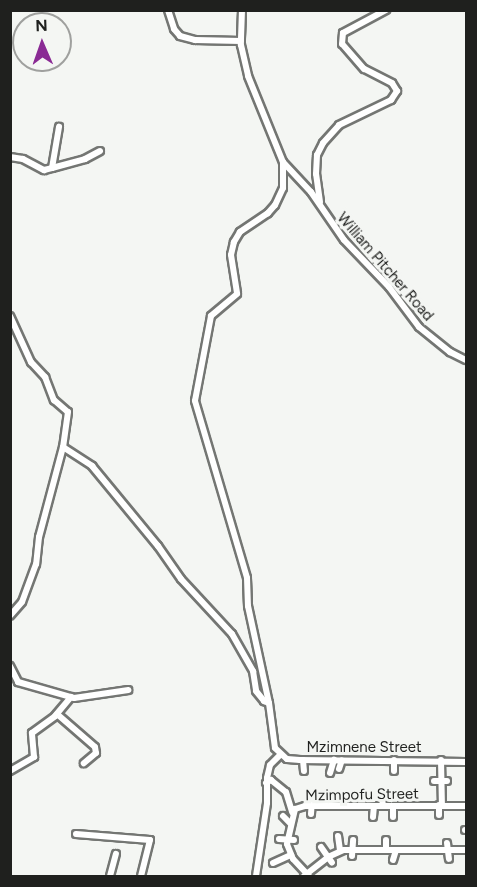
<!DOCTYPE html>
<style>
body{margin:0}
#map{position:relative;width:477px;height:887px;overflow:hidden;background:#f4f6f3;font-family:Figtree,sans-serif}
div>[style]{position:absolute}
.roads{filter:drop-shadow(2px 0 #747673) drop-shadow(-2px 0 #747673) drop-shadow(0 2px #747673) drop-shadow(0 -2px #747673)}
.minor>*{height:6px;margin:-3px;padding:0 3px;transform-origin:3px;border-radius:3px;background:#fff}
span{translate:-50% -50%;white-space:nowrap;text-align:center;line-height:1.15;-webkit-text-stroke:6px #f4f6f3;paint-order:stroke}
.street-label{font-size:15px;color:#1f201e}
.frame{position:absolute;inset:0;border:12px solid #1f201e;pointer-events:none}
.north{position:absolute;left:12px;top:12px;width:60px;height:60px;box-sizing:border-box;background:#f4f6f3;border:2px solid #9fa09e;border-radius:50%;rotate:358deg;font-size:16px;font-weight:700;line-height:24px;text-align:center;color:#1f201e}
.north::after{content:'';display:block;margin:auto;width:21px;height:27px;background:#8a2a94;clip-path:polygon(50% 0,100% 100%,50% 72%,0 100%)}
</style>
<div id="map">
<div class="roads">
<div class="minor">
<div style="left:168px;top:10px;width:20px;rotate:72deg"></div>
<div style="left:174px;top:29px;width:9px;rotate:49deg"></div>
<div style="left:180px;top:36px;width:16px;rotate:15deg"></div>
<div style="left:195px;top:40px;width:46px;rotate:1.2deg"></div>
<div style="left:242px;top:10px;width:35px;rotate:92deg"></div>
<div style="left:241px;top:45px;width:32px;rotate:77deg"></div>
<div style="left:248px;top:76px;width:93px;rotate:67.9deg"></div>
<div style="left:283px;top:162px;width:41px;rotate:47deg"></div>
<div style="left:311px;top:192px;width:58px;rotate:55.5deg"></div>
<div style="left:344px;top:240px;width:65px;rotate:46.2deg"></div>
<div style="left:389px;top:287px;width:50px;rotate:53.1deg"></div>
<div style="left:419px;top:327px;width:40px;rotate:39deg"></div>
<div style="left:450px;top:352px;width:18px;rotate:27deg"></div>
<div style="left:10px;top:157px;width:13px;rotate:9deg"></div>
<div style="left:23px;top:159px;width:24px;rotate:28deg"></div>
<div style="left:44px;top:170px;width:8px;rotate:-14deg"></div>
<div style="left:52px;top:168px;width:42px;rotate:-80.3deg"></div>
<div style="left:283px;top:162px;width:26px;rotate:90deg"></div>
<div style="left:283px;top:188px;width:19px;rotate:115deg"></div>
<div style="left:275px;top:205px;width:11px;rotate:131deg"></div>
<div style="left:268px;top:213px;width:34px;rotate:146deg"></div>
<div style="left:240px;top:232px;width:12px;rotate:121deg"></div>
<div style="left:234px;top:242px;width:13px;rotate:103deg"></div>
<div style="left:231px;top:255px;width:39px;rotate:81deg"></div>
<div style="left:237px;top:294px;width:34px;rotate:140deg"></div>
<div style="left:211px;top:316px;width:86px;rotate:100.7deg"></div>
<div style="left:195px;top:401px;width:184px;rotate:73.6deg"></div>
<div style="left:247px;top:578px;width:28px;rotate:88deg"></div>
<div style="left:248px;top:606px;width:99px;rotate:77.8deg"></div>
<div style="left:269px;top:703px;width:45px;rotate:82.4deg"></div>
<div style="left:275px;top:748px;width:16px;rotate:43deg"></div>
<div style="left:287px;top:759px;width:13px;rotate:4deg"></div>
<div style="left:300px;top:760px;width:166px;rotate:0.7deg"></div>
<div style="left:52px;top:168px;width:34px;rotate:-15deg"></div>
<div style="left:85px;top:159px;width:17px;rotate:-28deg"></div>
<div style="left:320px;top:202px;width:28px;rotate:-98deg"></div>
<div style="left:316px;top:174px;width:19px;rotate:-87deg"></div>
<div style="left:317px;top:155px;width:13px;rotate:-63deg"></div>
<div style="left:323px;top:143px;width:24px;rotate:-48deg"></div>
<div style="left:339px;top:125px;width:58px;rotate:-25.7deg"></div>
<div style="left:391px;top:100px;width:11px;rotate:-56deg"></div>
<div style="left:397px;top:91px;width:9px;rotate:-122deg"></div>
<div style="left:392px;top:83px;width:31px;rotate:-153deg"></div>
<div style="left:364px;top:69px;width:33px;rotate:-131deg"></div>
<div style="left:342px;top:44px;width:11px;rotate:-85deg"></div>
<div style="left:343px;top:33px;width:49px;rotate:-28.1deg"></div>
<div style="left:10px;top:316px;width:51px;rotate:65.5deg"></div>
<div style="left:31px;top:362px;width:21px;rotate:47deg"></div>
<div style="left:45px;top:377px;width:25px;rotate:69deg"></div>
<div style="left:54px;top:400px;width:18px;rotate:41deg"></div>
<div style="left:68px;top:412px;width:35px;rotate:98deg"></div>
<div style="left:63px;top:447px;width:93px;rotate:104.9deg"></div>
<div style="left:39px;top:537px;width:27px;rotate:96deg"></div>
<div style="left:36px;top:564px;width:40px;rotate:110.2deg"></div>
<div style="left:22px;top:602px;width:18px;rotate:131deg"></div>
<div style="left:63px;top:447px;width:35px;rotate:33deg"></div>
<div style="left:92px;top:466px;width:104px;rotate:50.5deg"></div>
<div style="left:158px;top:546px;width:40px;rotate:55.1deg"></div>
<div style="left:181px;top:579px;width:75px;rotate:47.2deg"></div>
<div style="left:232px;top:634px;width:43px;rotate:60.4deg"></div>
<div style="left:253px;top:671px;width:20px;rotate:81deg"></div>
<div style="left:256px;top:691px;width:13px;rotate:51deg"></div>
<div style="left:264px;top:701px;width:5px;rotate:22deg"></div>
<div style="left:10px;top:666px;width:18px;rotate:63deg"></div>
<div style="left:18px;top:682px;width:58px;rotate:15.9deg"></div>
<div style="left:74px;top:698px;width:55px;rotate:-8.4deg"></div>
<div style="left:57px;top:714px;width:50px;rotate:41deg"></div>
<div style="left:95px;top:747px;width:6px;rotate:81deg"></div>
<div style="left:96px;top:753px;width:16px;rotate:140deg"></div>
<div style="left:303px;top:760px;width:11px;rotate:85deg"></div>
<div style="left:394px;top:760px;width:11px;rotate:90deg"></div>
<div style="left:441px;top:760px;width:46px;rotate:88.8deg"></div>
<div style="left:339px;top:769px;width:9px;rotate:-72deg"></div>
<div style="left:10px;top:771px;width:28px;rotate:-30deg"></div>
<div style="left:34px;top:757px;width:24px;rotate:-95deg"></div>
<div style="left:32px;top:733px;width:29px;rotate:-36deg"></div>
<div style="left:55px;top:716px;width:25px;rotate:-50deg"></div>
<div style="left:330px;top:773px;width:14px;rotate:-73deg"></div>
<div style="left:434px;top:781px;width:13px"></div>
<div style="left:266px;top:783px;width:6px;rotate:-31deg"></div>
<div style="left:271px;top:780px;width:19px;rotate:39deg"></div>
<div style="left:286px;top:792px;width:21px;rotate:73deg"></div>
<div style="left:382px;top:797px;width:9px;rotate:84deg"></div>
<div style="left:320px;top:806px;width:11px;rotate:-90deg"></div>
<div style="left:393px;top:806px;width:11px;rotate:90deg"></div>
<div style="left:311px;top:814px;width:16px;rotate:-86deg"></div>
<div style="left:439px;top:815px;width:10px;rotate:-90deg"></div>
<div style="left:283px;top:816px;width:10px;rotate:45deg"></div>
<div style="left:373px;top:817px;width:11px;rotate:-85deg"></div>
<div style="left:465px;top:830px;width:1px"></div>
<div style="left:76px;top:834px;width:74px;rotate:4.6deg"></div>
<div style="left:150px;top:840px;width:37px;rotate:104deg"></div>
<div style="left:338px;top:836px;width:15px;rotate:82deg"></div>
<div style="left:279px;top:839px;width:15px;rotate:4deg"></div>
<div style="left:386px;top:840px;width:10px;rotate:90deg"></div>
<div style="left:447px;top:843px;width:16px;rotate:83deg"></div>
<div style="left:321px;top:847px;width:19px;rotate:55deg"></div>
<div style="left:352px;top:856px;width:16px;rotate:-86deg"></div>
<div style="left:393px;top:860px;width:10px;rotate:-73deg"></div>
<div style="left:273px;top:863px;width:20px;rotate:-24deg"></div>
<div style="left:110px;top:876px;width:23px;rotate:-75deg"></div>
<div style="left:256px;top:876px;width:74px;rotate:-81.4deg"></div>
<div style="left:267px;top:803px;width:25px;rotate:-90deg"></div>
<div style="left:267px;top:778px;width:13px;rotate:-77deg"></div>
<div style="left:270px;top:765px;width:14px;rotate:-45deg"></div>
<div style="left:304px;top:876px;width:31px;rotate:-38deg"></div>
<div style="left:328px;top:857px;width:17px;rotate:-24deg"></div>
<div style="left:344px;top:850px;width:122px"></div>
<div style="left:309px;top:876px;width:23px;rotate:-133deg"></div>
<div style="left:293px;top:859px;width:16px;rotate:-112deg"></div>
<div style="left:287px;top:844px;width:36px;rotate:-77deg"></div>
<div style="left:295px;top:809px;width:10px;rotate:-17deg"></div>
<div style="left:305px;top:806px;width:161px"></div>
</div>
</div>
<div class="street-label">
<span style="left:385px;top:267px;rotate:49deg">William Pitcher Road</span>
<span style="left:364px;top:748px">Mzimnene Street</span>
<span style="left:362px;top:795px;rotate:-1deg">Mzimpofu Street</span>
</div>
<div class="frame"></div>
<div class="north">N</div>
</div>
